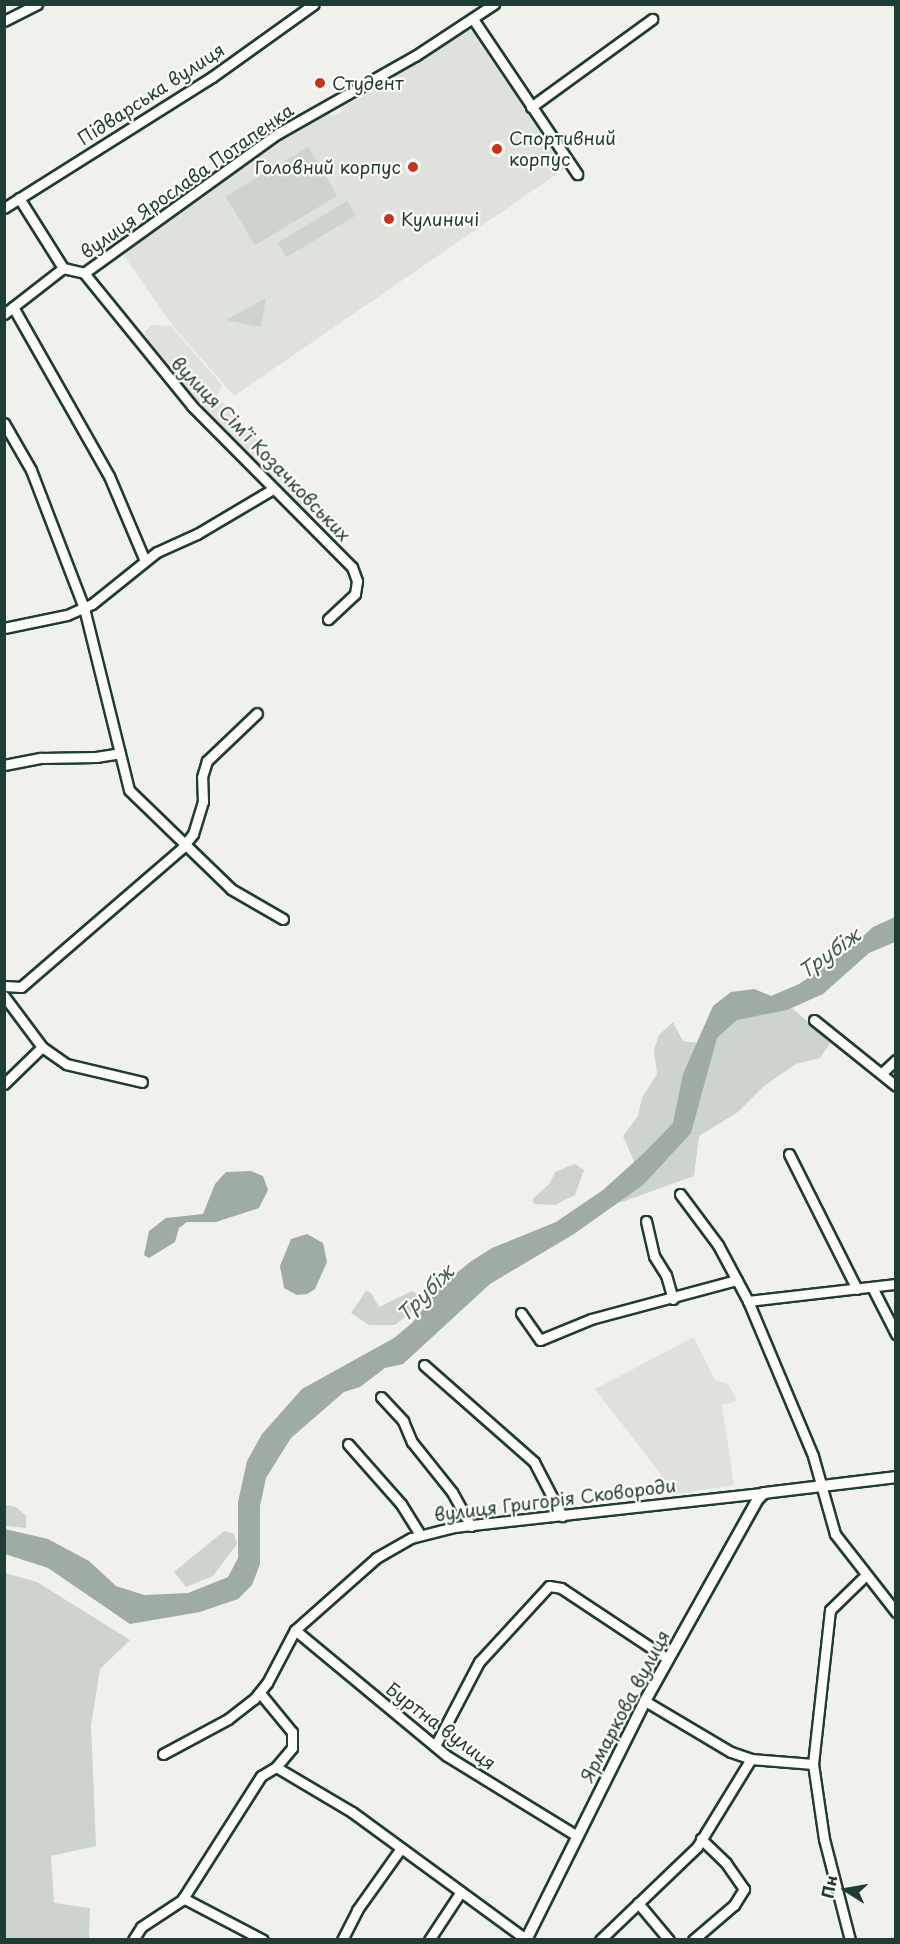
<!DOCTYPE html>
<meta charset="utf-8">
<style>
body{margin:0}
#map{position:relative;width:900px;height:1944px;overflow:hidden;background:#f0f1eb;font-family:"Playpen Sans",sans-serif}
div>[style]{position:absolute}
.built>*{inset:0;background:#dfe2dc}
.green>*{inset:0;background:#cdd3cd;transform-origin:0 0}
.water>*{inset:0;background:#9faca4}
.roads{filter:drop-shadow(2px 0 #1f3d34) drop-shadow(-2px 0 #1f3d34) drop-shadow(0 2px #1f3d34) drop-shadow(0 -2px #1f3d34)}
.minor>*{height:9px;margin:-4.5px;padding:0 4.5px;transform-origin:4.5px;border-radius:4.5px;background:#fdfcf7}
.tertiary>*{height:10px;margin:-5px;padding:0 5px;transform-origin:5px;border-radius:5px;background:#fdfcf7}
.dots>*{width:16px;height:16px;translate:-50% -50%;box-sizing:border-box;border:3px solid #fdfcf7;border-radius:50%}
span{translate:-50% -50%;white-space:nowrap;text-align:center;line-height:1.15;-webkit-text-stroke:4.5px #fdfcf7;paint-order:stroke}
.poi-label{font-size:18px;color:#1f3d34}
.left{translate:0 -50%;text-align:left}
.right{translate:-100% -50%;text-align:right}
.street-label{font-size:18px;color:#1f3d34}
.water-label{font-size:20px;color:#455e56;font-style:italic}
.frame{position:absolute;inset:0;border:6px solid #1f3d34;pointer-events:none}
.north{position:absolute;left:816px;top:1860px;width:60px;height:60px;-webkit-text-stroke:4px #fdfcf7;paint-order:stroke;rotate:281deg;font-size:16px;font-weight:700;line-height:24px;text-align:center;color:#1f3d34}
.north::after{content:'';display:block;margin:auto;width:21px;height:27px;background:#1f3d34;clip-path:polygon(50% 0,100% 100%,50% 72%,0 100%)}
</style>
<div id="map">
<div class="built">
<div style="clip-path:polygon(466px 30px,473px 30px,564px 169px,234px 396px,172px 325px,123px 254px,273px 144px,326px 112px,334px 116px,342px 111px,342px 107px,364px 96px,364px 90px)"></div>
<div style="clip-path:polygon(152px 325px,171px 326px,222px 385px,217px 396px,318px 508px,305px 520px,192px 406px,145px 348px,150px 344px,144px 332px)"></div>
<div style="clip-path:polygon(694px 1337px,714px 1379px,729px 1385px,737px 1401px,722px 1405px,734px 1485px,676px 1494px,595px 1389px)"></div>
</div>
<div class="green">
<div style="left:308px;top:147px;width:57px;height:96px;rotate:59deg"></div>
<div style="left:347px;top:201px;width:17px;height:81px;rotate:59deg"></div>
<div style="clip-path:polygon(266px 298px,261px 327px,226px 320px)"></div>
<div style="clip-path:polygon(792px 1008px,831px 1042px,820px 1058px,796px 1064px,764px 1086px,738px 1112px,699px 1136px,694px 1176px,619px 1203px,634px 1161px,623px 1136px,638px 1116px,642px 1098px,657px 1074px,654px 1050px,659px 1035px,673px 1022px,683px 1041px,697px 1043px,717px 1038px,737px 1020px)"></div>
<div style="clip-path:polygon(575px 1164px,584px 1170px,575px 1195px,555px 1205px,534px 1204px,532px 1200px,550px 1183px,555px 1172px)"></div>
<div style="clip-path:polygon(366px 1291px,371px 1293px,379px 1307px,412px 1291px,421px 1297px,420px 1305px,395px 1325px,369px 1325px,351px 1313px)"></div>
<div style="clip-path:polygon(5px 1505px,16px 1507px,26px 1516px,26px 1528px,5px 1526px)"></div>
<div style="clip-path:polygon(224px 1531px,234px 1534px,237px 1544px,213px 1576px,186px 1587px,174px 1572px)"></div>
<div style="clip-path:polygon(5px 1573px,37px 1582px,130px 1640px,100px 1669px,91px 1725px,96px 1846px,51px 1856px,54px 1903px,90px 1908px,89px 1939px,5px 1939px)"></div>
</div>
<div class="water">
<div style="clip-path:polygon(895px 917px,895px 942px,869px 953px,823px 994px,787px 1010px,737px 1020px,717px 1038px,691px 1133px,643px 1185px,574px 1234px,490px 1284px,403px 1364px,385px 1368px,360px 1387px,344px 1392px,291px 1438px,266px 1478px,260px 1506px,260px 1564px,252px 1585px,238px 1599px,200px 1612px,130px 1624px,48px 1568px,5px 1554px,5px 1529px,48px 1539px,89px 1561px,116px 1586px,144px 1595px,188px 1593px,228px 1577px,238px 1558px,238px 1502px,247px 1461px,262px 1434px,302px 1389px,394px 1338px,412px 1323px,441px 1286px,470px 1262px,492px 1248px,556px 1222px,603px 1190px,644px 1153px,673px 1123px,683px 1074px,713px 1006px,731px 992px,754px 989px,771px 996px,799px 984px,846px 952px,873px 927px)"></div>
<div style="clip-path:polygon(251px 1171px,263px 1176px,268px 1190px,259px 1208px,216px 1222px,187px 1222px,179px 1228px,175px 1242px,149px 1258px,144px 1255px,149px 1231px,166px 1218px,203px 1214px,215px 1184px,226px 1172px)"></div>
<div style="clip-path:polygon(307px 1234px,323px 1243px,327px 1262px,315px 1289px,307px 1294px,297px 1295px,284px 1288px,280px 1266px,291px 1239px)"></div>
</div>
<div class="roads">
<div class="minor">
<div style="left:473px;top:19px;width:187px;rotate:56.1deg"></div>
<div style="left:4px;top:21px;width:37px;rotate:-27deg"></div>
<div style="left:531px;top:107px;width:150px;rotate:-36deg"></div>
<div style="left:19px;top:198px;width:83px;rotate:57.8deg"></div>
<div style="left:63px;top:268px;width:22px;rotate:13deg"></div>
<div style="left:4px;top:208px;width:246px;rotate:-32.2deg"></div>
<div style="left:212px;top:77px;width:125px;rotate:-35.6deg"></div>
<div style="left:84px;top:273px;width:238px;rotate:-35.8deg"></div>
<div style="left:277px;top:134px;width:159px;rotate:-29.5deg"></div>
<div style="left:415px;top:56px;width:95px;rotate:-33.4deg"></div>
<div style="left:84px;top:273px;width:171px;rotate:50.9deg"></div>
<div style="left:192px;top:406px;width:227px;rotate:45.2deg"></div>
<div style="left:352px;top:567px;width:15px;rotate:70deg"></div>
<div style="left:357px;top:581px;width:13px;rotate:99deg"></div>
<div style="left:355px;top:594px;width:37px;rotate:137deg"></div>
<div style="left:13px;top:307px;width:194px;rotate:60.4deg"></div>
<div style="left:109px;top:476px;width:92px;rotate:67deg"></div>
<div style="left:4px;top:314px;width:75px;rotate:-37.9deg"></div>
<div style="left:4px;top:423px;width:54px;rotate:60.1deg"></div>
<div style="left:31px;top:470px;width:148px;rotate:69deg"></div>
<div style="left:84px;top:608px;width:187px;rotate:76.1deg"></div>
<div style="left:129px;top:790px;width:142px;rotate:44.1deg"></div>
<div style="left:231px;top:889px;width:60px;rotate:30deg"></div>
<div style="left:4px;top:628px;width:64px;rotate:-11.7deg"></div>
<div style="left:67px;top:615px;width:27px;rotate:-24deg"></div>
<div style="left:92px;top:604px;width:83px;rotate:-38.7deg"></div>
<div style="left:157px;top:552px;width:44px;rotate:-24.2deg"></div>
<div style="left:197px;top:534px;width:88px;rotate:-30.6deg"></div>
<div style="left:4px;top:765px;width:38px;rotate:-11deg"></div>
<div style="left:41px;top:758px;width:55px;rotate:-1deg"></div>
<div style="left:96px;top:757px;width:24px;rotate:-9deg"></div>
<div style="left:4px;top:986px;width:17px;rotate:3deg"></div>
<div style="left:21px;top:987px;width:213px;rotate:-40.8deg"></div>
<div style="left:182px;top:848px;width:18px;rotate:-52deg"></div>
<div style="left:193px;top:834px;width:34px;rotate:-73deg"></div>
<div style="left:203px;top:802px;width:25px;rotate:-92deg"></div>
<div style="left:202px;top:777px;width:17px;rotate:-73deg"></div>
<div style="left:207px;top:761px;width:69px;rotate:-43.8deg"></div>
<div style="left:4px;top:996px;width:64px;rotate:53.3deg"></div>
<div style="left:42px;top:1047px;width:29px;rotate:35deg"></div>
<div style="left:66px;top:1064px;width:78px;rotate:13.3deg"></div>
<div style="left:814px;top:1020px;width:105px;rotate:38.8deg"></div>
<div style="left:883px;top:1072px;width:18px;rotate:-43deg"></div>
<div style="left:4px;top:1084px;width:53px;rotate:-44.2deg"></div>
<div style="left:789px;top:1154px;width:151px;rotate:63.3deg"></div>
<div style="left:680px;top:1194px;width:64px;rotate:53.3deg"></div>
<div style="left:718px;top:1245px;width:64px;rotate:61.8deg"></div>
<div style="left:748px;top:1301px;width:168px;rotate:67.2deg"></div>
<div style="left:813px;top:1456px;width:81px;rotate:74.2deg"></div>
<div style="left:835px;top:1534px;width:99px;rotate:52deg"></div>
<div style="left:646px;top:1221px;width:36px;rotate:77deg"></div>
<div style="left:654px;top:1256px;width:22px;rotate:58deg"></div>
<div style="left:666px;top:1275px;width:25px;rotate:74deg"></div>
<div style="left:872px;top:1287px;width:53px;rotate:62.9deg"></div>
<div style="left:748px;top:1301px;width:149px;rotate:-6.6deg"></div>
<div style="left:521px;top:1313px;width:33px;rotate:55deg"></div>
<div style="left:540px;top:1340px;width:55px;rotate:-22.4deg"></div>
<div style="left:591px;top:1319px;width:151px;rotate:-15deg"></div>
<div style="left:424px;top:1365px;width:147px;rotate:41.4deg"></div>
<div style="left:534px;top:1462px;width:61px;rotate:62.6deg"></div>
<div style="left:381px;top:1397px;width:33px;rotate:47deg"></div>
<div style="left:403px;top:1421px;width:23px;rotate:67deg"></div>
<div style="left:412px;top:1442px;width:64px;rotate:51.3deg"></div>
<div style="left:452px;top:1492px;width:39px;rotate:61deg"></div>
<div style="left:348px;top:1444px;width:80px;rotate:48.5deg"></div>
<div style="left:401px;top:1504px;width:36px;rotate:58deg"></div>
<div style="left:295px;top:1630px;width:197px;rotate:39.7deg"></div>
<div style="left:447px;top:1756px;width:153px;rotate:31.6deg"></div>
<div style="left:645px;top:1701px;width:100px;rotate:30.7deg"></div>
<div style="left:731px;top:1752px;width:21px;rotate:19deg"></div>
<div style="left:751px;top:1759px;width:62px;rotate:4.6deg"></div>
<div style="left:435px;top:1746px;width:95px;rotate:-62.4deg"></div>
<div style="left:479px;top:1662px;width:103px;rotate:-47.4deg"></div>
<div style="left:549px;top:1586px;width:12px;rotate:9deg"></div>
<div style="left:561px;top:1588px;width:128px;rotate:33.6deg"></div>
<div style="left:163px;top:1754px;width:74px;rotate:-28.3deg"></div>
<div style="left:228px;top:1719px;width:33px;rotate:-38deg"></div>
<div style="left:254px;top:1699px;width:21px;rotate:-51deg"></div>
<div style="left:267px;top:1683px;width:60px;rotate:-62.2deg"></div>
<div style="left:295px;top:1630px;width:108px;rotate:-41.6deg"></div>
<div style="left:376px;top:1558px;width:40px;rotate:-29.7deg"></div>
<div style="left:411px;top:1538px;width:44px;rotate:-14.3deg"></div>
<div style="left:454px;top:1527px;width:312px;rotate:-6.3deg"></div>
<div style="left:276px;top:1767px;width:88px;rotate:30.6deg"></div>
<div style="left:352px;top:1812px;width:217px;rotate:36.2deg"></div>
<div style="left:183px;top:1898px;width:90px;rotate:27.7deg"></div>
<div style="left:638px;top:1903px;width:48px;rotate:50deg"></div>
<div style="left:133px;top:1940px;width:15px;rotate:-58deg"></div>
<div style="left:141px;top:1927px;width:49px;rotate:-33.4deg"></div>
<div style="left:182px;top:1900px;width:147px;rotate:-57.5deg"></div>
<div style="left:261px;top:1776px;width:17px;rotate:-31deg"></div>
<div style="left:276px;top:1767px;width:25px;rotate:-50deg"></div>
<div style="left:292px;top:1748px;width:16px;rotate:-90deg"></div>
<div style="left:292px;top:1732px;width:50px;rotate:-129.4deg"></div>
<div style="left:342px;top:1940px;width:34px;rotate:-63deg"></div>
<div style="left:357px;top:1910px;width:76px;rotate:-54.6deg"></div>
<div style="left:429px;top:1940px;width:56px;rotate:-56.6deg"></div>
<div style="left:600px;top:1940px;width:134px;rotate:-43.8deg"></div>
<div style="left:697px;top:1847px;width:103px;rotate:-58.5deg"></div>
<div style="left:693px;top:1940px;width:54px;rotate:-40.5deg"></div>
<div style="left:734px;top:1905px;width:19px;rotate:-58deg"></div>
<div style="left:744px;top:1889px;width:32px;rotate:-125deg"></div>
<div style="left:726px;top:1863px;width:35px;rotate:-136deg"></div>
<div style="left:850px;top:1940px;width:104px;rotate:-104.4deg"></div>
<div style="left:824px;top:1839px;width:76px;rotate:-98.3deg"></div>
<div style="left:813px;top:1764px;width:155px;rotate:-83.7deg"></div>
<div style="left:830px;top:1610px;width:49px;rotate:-44.2deg"></div>
</div>
<div class="tertiary">
<div style="left:526px;top:1940px;width:267px;rotate:-63.5deg"></div>
<div style="left:645px;top:1701px;width:231px;rotate:-60.8deg"></div>
<div style="left:758px;top:1499px;width:8px;rotate:-45deg"></div>
<div style="left:764px;top:1493px;width:133px;rotate:-6.9deg"></div>
</div>
</div>
<div class="dots">
<div style="left:320px;top:83px;background:#c8321e"></div>
<div style="left:497px;top:149px;background:#c8321e"></div>
<div style="left:413px;top:167px;background:#c8321e"></div>
<div style="left:389px;top:219px;background:#c8321e"></div>
</div>
<div class="poi-label">
<span class="left" style="left:332px;top:83px">Студент</span>
<span class="left" style="left:509px;top:149px">Спортивний<br>корпус</span>
<span class="right" style="left:401px;top:167px">Головний корпус</span>
<span class="left" style="left:401px;top:219px">Кулиничі</span>
</div>
<div class="street-label">
<span style="left:151px;top:94px;rotate:-33deg">Підварська вулиця</span>
<span style="left:187px;top:181px;rotate:-35deg">вулиця Ярослава Потапенка</span>
<span style="left:261px;top:449px;rotate:46deg">вулиця Сімʼї Козачковських</span>
<span style="left:555px;top:1500px;rotate:-7deg">вулиця Григорія Сковороди</span>
<span style="left:625px;top:1706px;rotate:-62deg">Ярмаркова вулиця</span>
<span style="left:441px;top:1726px;rotate:37deg">Буртна вулиця</span>
</div>
<div class="water-label">
<span style="left:829px;top:953px;rotate:-36deg">Трубіж</span>
<span style="left:425px;top:1293px;rotate:-45deg">Трубіж</span>
</div>
<div class="frame"></div>
<div class="north">Пн</div>
</div>
